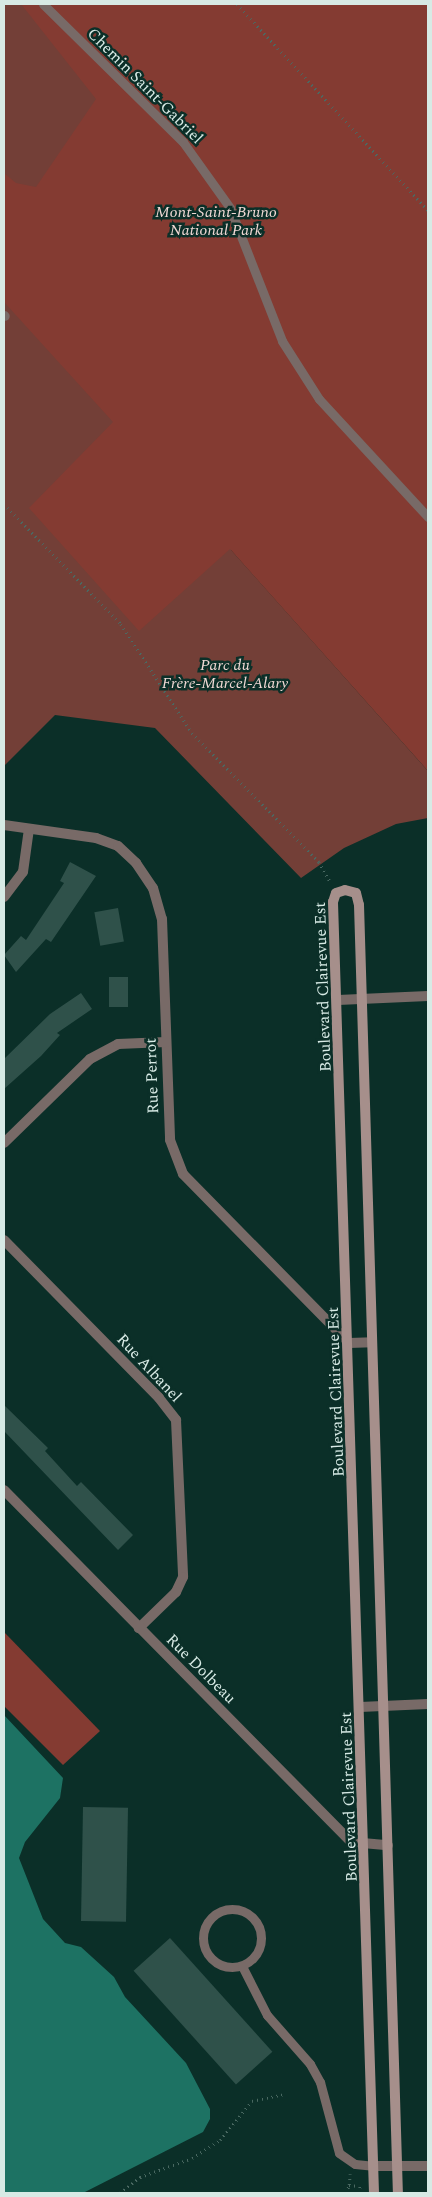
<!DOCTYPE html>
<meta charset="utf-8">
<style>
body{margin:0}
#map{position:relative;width:432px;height:2197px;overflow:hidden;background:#0b2f28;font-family:Spectral,serif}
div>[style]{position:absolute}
.green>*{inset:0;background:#733f37}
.forest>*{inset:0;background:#843b32}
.water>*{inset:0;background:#1d7263}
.building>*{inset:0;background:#2f514a;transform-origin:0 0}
.path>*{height:2.5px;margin-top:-1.25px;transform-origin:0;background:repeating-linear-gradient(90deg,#4a6962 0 1px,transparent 0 5px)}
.lane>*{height:9px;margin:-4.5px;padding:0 4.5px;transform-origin:4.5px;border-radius:4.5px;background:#786a67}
.lane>.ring{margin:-4.5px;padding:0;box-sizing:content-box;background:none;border:9px solid #786a67;border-radius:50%}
.street>*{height:10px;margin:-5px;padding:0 5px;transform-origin:5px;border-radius:5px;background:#786a67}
.secondary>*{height:10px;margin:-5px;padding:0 5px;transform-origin:5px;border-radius:5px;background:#a68f8b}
span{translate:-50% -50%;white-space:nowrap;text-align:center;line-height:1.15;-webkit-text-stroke:5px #0b2f28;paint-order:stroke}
.street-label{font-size:16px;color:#d7eae5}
.park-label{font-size:16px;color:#f0d8d4;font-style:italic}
.frame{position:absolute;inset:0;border:5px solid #d7eae5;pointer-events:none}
</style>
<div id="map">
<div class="green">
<div style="clip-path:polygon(4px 4px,428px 4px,231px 550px,428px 771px,428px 818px,396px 824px,344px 848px,301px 878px,155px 728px,55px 715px,4px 766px)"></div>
</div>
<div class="forest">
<div style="clip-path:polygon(21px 4px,428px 4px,428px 771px,230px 549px,139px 631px,29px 508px,113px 422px,4px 302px,4px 173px,16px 183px,36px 187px,96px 99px)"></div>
<div style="clip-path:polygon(4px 1632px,100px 1731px,63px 1765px,4px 1706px)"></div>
</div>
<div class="water">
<div style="clip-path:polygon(4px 1715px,63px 1778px,60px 1798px,25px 1842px,19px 1858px,43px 1919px,65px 1943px,81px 1947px,114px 1977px,125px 1997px,186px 2063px,210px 2109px,210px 2119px,203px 2132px,83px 2193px,4px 2193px)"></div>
</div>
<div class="building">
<div style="clip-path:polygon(70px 862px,96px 876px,51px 942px,46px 939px,16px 972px,4px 955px,21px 936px,26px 940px,64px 883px,60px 881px)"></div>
<div style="left:118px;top:908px;width:34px;height:24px;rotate:80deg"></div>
<div style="left:109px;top:977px;width:19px;height:30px"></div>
<div style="clip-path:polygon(81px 993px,92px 1009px,57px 1033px,60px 1035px,41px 1056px,4px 1089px,4px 1059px,50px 1014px)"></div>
<div style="clip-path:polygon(4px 1405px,48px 1448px,45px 1451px,77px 1486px,81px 1482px,133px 1535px,118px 1550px,4px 1431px)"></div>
<div style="left:83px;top:1807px;width:45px;height:114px;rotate:1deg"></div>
<div style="left:170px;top:1938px;width:153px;height:49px;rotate:48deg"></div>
</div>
<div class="path">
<div style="left:237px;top:4px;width:281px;rotate:47.2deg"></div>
<div style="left:4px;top:504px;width:168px;rotate:45.7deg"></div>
<div style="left:121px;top:624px;width:130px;rotate:56.9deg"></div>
<div style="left:192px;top:733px;width:181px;rotate:45.4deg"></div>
<div style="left:319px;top:862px;width:24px;rotate:60deg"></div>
<div style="left:349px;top:2185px;width:11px;rotate:-85deg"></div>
<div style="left:120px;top:2193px;width:26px;rotate:-39deg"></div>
<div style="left:140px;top:2177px;width:55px;rotate:-20.1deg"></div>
<div style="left:192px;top:2158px;width:33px;rotate:-33deg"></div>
<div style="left:220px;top:2140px;width:50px;rotate:-50.6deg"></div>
<div style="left:252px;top:2101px;width:33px;rotate:-12deg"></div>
<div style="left:346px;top:2193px;width:9px;rotate:-69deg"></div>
<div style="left:349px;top:2185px;width:10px;rotate:6deg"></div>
<div style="left:359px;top:2193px;width:8px;rotate:-83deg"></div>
</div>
<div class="lane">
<div style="left:43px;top:4px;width:197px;rotate:44.6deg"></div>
<div style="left:183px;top:142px;width:81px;rotate:54.5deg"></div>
<div style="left:230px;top:208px;width:143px;rotate:68.6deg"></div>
<div style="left:282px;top:341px;width:69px;rotate:57.5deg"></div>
<div style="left:319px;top:399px;width:161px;rotate:47.3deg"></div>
<div style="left:4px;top:315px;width:1px;rotate:45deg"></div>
<div class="ring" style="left:203px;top:1909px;width:49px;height:49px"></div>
<div style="left:242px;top:1966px;width:55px;rotate:63deg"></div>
<div style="left:267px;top:2015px;width:65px;rotate:48.7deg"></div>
<div style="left:310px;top:2064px;width:21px;rotate:61deg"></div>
<div style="left:320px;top:2082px;width:73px;rotate:75deg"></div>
<div style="left:339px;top:2153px;width:19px;rotate:35deg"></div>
<div style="left:355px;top:2164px;width:20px;rotate:6deg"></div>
</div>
<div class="street">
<div style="left:4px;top:825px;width:93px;rotate:8deg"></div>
<div style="left:96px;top:838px;width:23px;rotate:20deg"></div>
<div style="left:118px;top:846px;width:25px;rotate:43deg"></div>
<div style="left:136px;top:863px;width:30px;rotate:56deg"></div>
<div style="left:153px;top:888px;width:32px;rotate:74deg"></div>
<div style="left:162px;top:919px;width:221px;rotate:87.9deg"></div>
<div style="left:170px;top:1140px;width:36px;rotate:69deg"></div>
<div style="left:183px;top:1174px;width:237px;rotate:45.5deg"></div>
<div style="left:349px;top:1343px;width:23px;rotate:-2deg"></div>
<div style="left:4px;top:897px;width:31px;rotate:-53deg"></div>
<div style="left:23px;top:872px;width:43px;rotate:-82.1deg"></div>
<div style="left:338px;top:1000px;width:90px;rotate:-2.5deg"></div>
<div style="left:4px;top:1143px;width:120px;rotate:-44.3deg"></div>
<div style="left:90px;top:1059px;width:32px;rotate:-28deg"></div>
<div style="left:118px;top:1044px;width:48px;rotate:-2.4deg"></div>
<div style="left:4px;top:1240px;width:221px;rotate:45.5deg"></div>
<div style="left:159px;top:1398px;width:28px;rotate:52deg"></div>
<div style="left:176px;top:1420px;width:157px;rotate:87.4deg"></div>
<div style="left:183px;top:1577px;width:17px;rotate:115deg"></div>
<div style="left:176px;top:1592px;width:52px;rotate:135.8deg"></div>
<div style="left:4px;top:1490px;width:494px;rotate:45.4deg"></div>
<div style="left:351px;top:1842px;width:37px;rotate:5deg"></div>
<div style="left:360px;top:1707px;width:68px;rotate:-2.5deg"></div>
<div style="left:375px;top:2166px;width:53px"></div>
</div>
<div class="secondary">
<div style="left:374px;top:2193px;width:1292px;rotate:-91.82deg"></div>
<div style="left:333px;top:902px;width:9px;rotate:-72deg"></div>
<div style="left:336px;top:893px;width:9px;rotate:-18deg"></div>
<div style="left:345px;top:890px;width:11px;rotate:15deg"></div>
<div style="left:356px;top:893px;width:12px;rotate:76deg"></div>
<div style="left:359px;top:905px;width:1289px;rotate:88.27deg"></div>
</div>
<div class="street-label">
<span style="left:145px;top:86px;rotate:45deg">Chemin Saint-Gabriel</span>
<span style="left:323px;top:987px;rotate:-92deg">Boulevard Clairevue Est</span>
<span style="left:152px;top:1076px;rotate:-92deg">Rue Perrot</span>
<span style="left:149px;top:1368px;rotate:47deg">Rue Albanel</span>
<span style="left:336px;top:1392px;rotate:-92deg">Boulevard Clairevue Est</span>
<span style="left:201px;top:1669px;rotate:45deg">Rue Dolbeau</span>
<span style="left:349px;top:1797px;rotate:-92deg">Boulevard Clairevue Est</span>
</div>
<div class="park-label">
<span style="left:216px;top:221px">Mont-Saint-Bruno<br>National Park</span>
<span style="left:225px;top:674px">Parc du<br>Frère-Marcel-Alary</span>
</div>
<div class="frame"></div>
</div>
